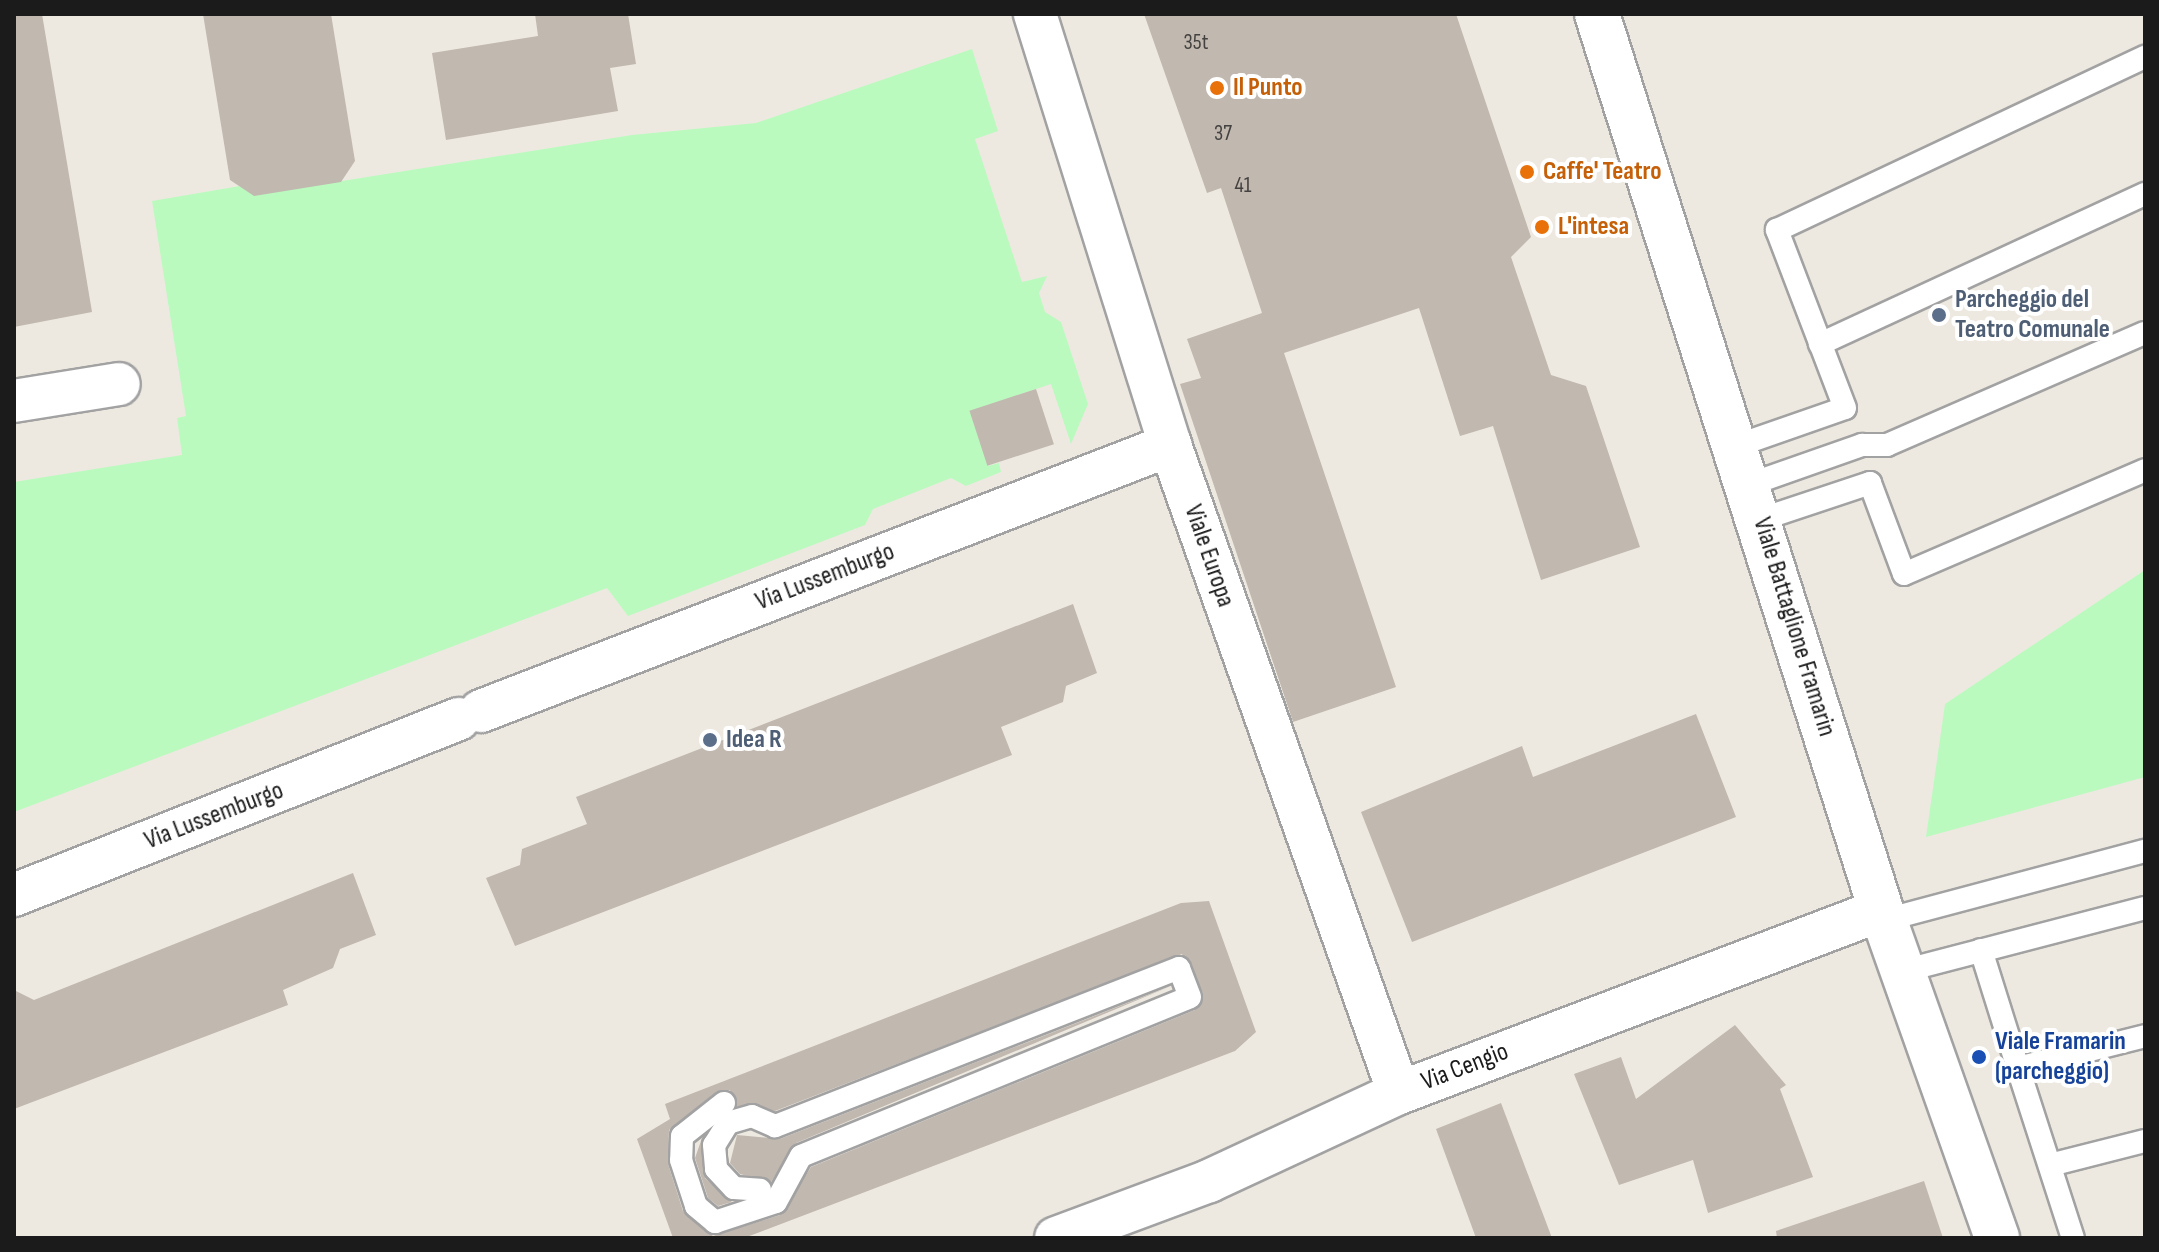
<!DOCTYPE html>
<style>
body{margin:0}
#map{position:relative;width:2159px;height:1252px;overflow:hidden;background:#ede9e0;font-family:"Sofia Sans Condensed",sans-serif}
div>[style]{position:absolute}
.park>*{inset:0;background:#bbfabf}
.building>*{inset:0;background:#c1b8b0;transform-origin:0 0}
.roads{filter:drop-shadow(2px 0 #a2a2a2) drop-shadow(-2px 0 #a2a2a2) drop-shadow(0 2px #a2a2a2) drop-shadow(0 -2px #a2a2a2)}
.service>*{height:22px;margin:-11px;padding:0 11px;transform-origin:11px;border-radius:11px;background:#fff}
.minor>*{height:42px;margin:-21px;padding:0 21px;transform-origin:21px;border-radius:21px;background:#fff}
.tertiary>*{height:44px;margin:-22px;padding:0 22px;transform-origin:22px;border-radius:22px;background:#fff}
.dots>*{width:22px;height:22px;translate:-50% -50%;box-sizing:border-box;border:4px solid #fff;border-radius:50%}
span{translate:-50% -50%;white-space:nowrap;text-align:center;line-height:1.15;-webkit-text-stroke:8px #fff;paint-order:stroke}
.number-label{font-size:22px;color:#444240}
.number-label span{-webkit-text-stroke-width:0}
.food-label{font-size:26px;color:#c56008;font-weight:700}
.left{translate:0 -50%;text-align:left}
.service-label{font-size:26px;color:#4e5e75;font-weight:700}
.street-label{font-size:26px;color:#1b1b1b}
.transit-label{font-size:26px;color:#164399;font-weight:700}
.frame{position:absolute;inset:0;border:16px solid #1b1b1b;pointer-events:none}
</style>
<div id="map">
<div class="park">
<div style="clip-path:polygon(972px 49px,998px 131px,975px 139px,1022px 282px,1047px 276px,1039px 293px,1045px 312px,1061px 322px,1088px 404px,1071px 444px,1051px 384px,971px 411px,988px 466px,999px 463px,1001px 472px,966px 486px,951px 478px,873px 509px,865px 525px,628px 616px,607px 588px,14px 812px,14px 482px,182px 455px,177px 418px,186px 416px,152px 201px,240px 186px,254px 195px,632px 135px,756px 123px)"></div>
<div style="clip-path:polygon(2145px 570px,2145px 777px,1926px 837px,1945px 704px)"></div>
</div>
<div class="building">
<div style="clip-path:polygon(14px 14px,42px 14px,92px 312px,14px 327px)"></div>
<div style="clip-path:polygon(203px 14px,331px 14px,355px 161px,341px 182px,254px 196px,230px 180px)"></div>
<div style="clip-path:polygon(535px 14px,628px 14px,636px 64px,610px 68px,618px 111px,446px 140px,432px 53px,538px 36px)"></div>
<div style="clip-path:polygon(1144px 14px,1456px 14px,1531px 237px,1511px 257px,1551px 375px,1586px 386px,1640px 547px,1541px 580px,1493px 426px,1460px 436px,1419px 308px,1284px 353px,1396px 687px,1293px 722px,1180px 384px,1201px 378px,1187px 339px,1262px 313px,1221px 188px,1207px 193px)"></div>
<div style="left:1036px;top:389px;width:58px;height:70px;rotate:72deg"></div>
<div style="clip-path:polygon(1073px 604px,1097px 673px,1066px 686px,1063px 702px,1001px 727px,1012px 755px,515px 946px,486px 878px,520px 865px,522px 849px,587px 824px,576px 797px)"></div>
<div style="clip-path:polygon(1696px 714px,1736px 817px,1412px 942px,1361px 812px,1522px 746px,1533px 777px)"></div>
<div style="clip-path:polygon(353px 873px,376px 935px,340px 949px,333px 968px,283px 990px,288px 1005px,14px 1109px,14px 990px,34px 1000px)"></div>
<div style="clip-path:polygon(evenodd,1209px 901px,1256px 1032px,1235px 1051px,744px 1238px,673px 1238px,637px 1139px,670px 1119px,665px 1104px,1181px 903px,1209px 901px,1182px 954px,1203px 993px,1195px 1010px,811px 1167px,780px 1215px,713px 1236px,683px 1211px,668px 1164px,669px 1130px,716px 1092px,730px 1090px,737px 1106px,775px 1111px,1182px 954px)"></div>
<div style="clip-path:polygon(1171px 986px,796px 1143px,771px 1182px,740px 1174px,730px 1163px,737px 1135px,780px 1139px)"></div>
<div style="clip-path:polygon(1735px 1025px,1786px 1085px,1780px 1089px,1813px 1177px,1708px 1213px,1693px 1160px,1619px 1185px,1574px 1074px,1621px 1057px,1636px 1099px)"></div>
<div style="clip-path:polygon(1501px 1103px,1552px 1238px,1476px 1238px,1436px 1129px)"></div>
<div style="clip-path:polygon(702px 1138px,705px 1178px,732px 1202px,718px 1206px,708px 1198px,695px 1158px)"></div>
<div style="clip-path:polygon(1924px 1181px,1943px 1238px,1777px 1238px,1776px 1231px)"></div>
</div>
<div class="roads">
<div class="service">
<div style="left:1820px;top:344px;width:358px;rotate:-24.8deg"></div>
<div style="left:1739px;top:445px;width:112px;rotate:-19.2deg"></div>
<div style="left:1845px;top:408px;width:191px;rotate:-110.9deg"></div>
<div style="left:1777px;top:230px;width:407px;rotate:-25.2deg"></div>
<div style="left:1751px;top:484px;width:118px;rotate:-19.4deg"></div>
<div style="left:1862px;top:445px;width:25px"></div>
<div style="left:1887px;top:445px;width:281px;rotate:-23.5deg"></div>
<div style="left:1762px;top:519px;width:114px;rotate:-18.4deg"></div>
<div style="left:1870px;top:483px;width:97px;rotate:69.5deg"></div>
<div style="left:1904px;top:574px;width:262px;rotate:-23.3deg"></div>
<div style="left:1885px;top:920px;width:269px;rotate:-14.9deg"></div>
<div style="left:1981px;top:950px;width:124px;rotate:72.6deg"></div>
<div style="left:2018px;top:1068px;width:131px;rotate:-14.1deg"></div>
<div style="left:1903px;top:971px;width:250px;rotate:-14.6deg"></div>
<div style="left:2018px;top:1068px;width:179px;rotate:72.1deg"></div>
<div style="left:724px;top:1103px;width:53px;rotate:141.8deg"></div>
<div style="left:682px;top:1136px;width:24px;rotate:92deg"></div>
<div style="left:681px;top:1160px;width:48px;rotate:71.9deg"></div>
<div style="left:696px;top:1206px;width:25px;rotate:40deg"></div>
<div style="left:715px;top:1222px;width:64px;rotate:-18.2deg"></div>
<div style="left:776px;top:1202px;width:52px;rotate:-61.5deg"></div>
<div style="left:801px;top:1156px;width:420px;rotate:-22.2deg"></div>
<div style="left:1190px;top:997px;width:31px;rotate:-111deg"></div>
<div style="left:1179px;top:968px;width:434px;rotate:158.6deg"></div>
<div style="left:775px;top:1126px;width:25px;rotate:-157deg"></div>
<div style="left:752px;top:1116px;width:25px;rotate:164deg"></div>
<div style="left:728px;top:1123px;width:26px;rotate:122deg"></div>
<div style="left:714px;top:1145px;width:24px;rotate:85deg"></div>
<div style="left:716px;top:1169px;width:26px;rotate:47deg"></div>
<div style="left:734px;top:1188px;width:26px;rotate:4deg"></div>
<div style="left:2050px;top:1165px;width:98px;rotate:-14.2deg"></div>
</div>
<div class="minor">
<div style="left:1035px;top:14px;width:452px;rotate:72.6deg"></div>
<div style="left:1170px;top:445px;width:687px;rotate:70.54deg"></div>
<div style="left:14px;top:401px;width:106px;rotate:-9.2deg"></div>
<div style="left:481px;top:711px;width:739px;rotate:-21.11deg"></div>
<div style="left:14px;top:895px;width:478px;rotate:-21.6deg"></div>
<div style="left:1056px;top:1238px;width:163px;rotate:-20.4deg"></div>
<div style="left:1209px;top:1181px;width:209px;rotate:-24.9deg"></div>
<div style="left:1399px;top:1093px;width:516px;rotate:-20.79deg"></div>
</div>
<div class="tertiary">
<div style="left:1597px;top:14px;width:940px;rotate:72.41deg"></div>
<div style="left:1881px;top:910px;width:348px;rotate:70.5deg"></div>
</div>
</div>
<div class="dots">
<div style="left:1217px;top:88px;background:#e8710a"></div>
<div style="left:1527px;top:172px;background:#e8710a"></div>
<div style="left:1542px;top:227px;background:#e8710a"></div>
<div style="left:1939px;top:315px;background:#5c6f8a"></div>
<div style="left:710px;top:740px;background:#5c6f8a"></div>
<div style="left:1979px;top:1057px;background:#1a4fb4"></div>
</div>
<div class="number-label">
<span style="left:1196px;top:43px">35t</span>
<span style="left:1223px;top:134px">37</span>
<span style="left:1243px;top:186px">41</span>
</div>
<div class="food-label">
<span class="left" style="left:1233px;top:88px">Il Punto</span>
<span class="left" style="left:1543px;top:172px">Caffe' Teatro</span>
<span class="left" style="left:1558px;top:227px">L'intesa</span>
</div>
<div class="service-label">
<span class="left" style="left:1955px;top:315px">Parcheggio del<br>Teatro Comunale</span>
<span class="left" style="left:726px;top:740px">Idea R</span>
</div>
<div class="street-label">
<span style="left:1209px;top:556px;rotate:71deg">Viale Europa</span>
<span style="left:825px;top:577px;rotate:-21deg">Via Lussemburgo</span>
<span style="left:1794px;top:627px;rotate:73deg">Viale Battaglione Framarin</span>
<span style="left:214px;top:816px;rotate:-21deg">Via Lussemburgo</span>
<span style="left:1465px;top:1067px;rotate:-21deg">Via Cengio</span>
</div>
<div class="transit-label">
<span class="left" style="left:1995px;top:1057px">Viale Framarin<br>(parcheggio)</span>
</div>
<div class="frame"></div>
</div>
